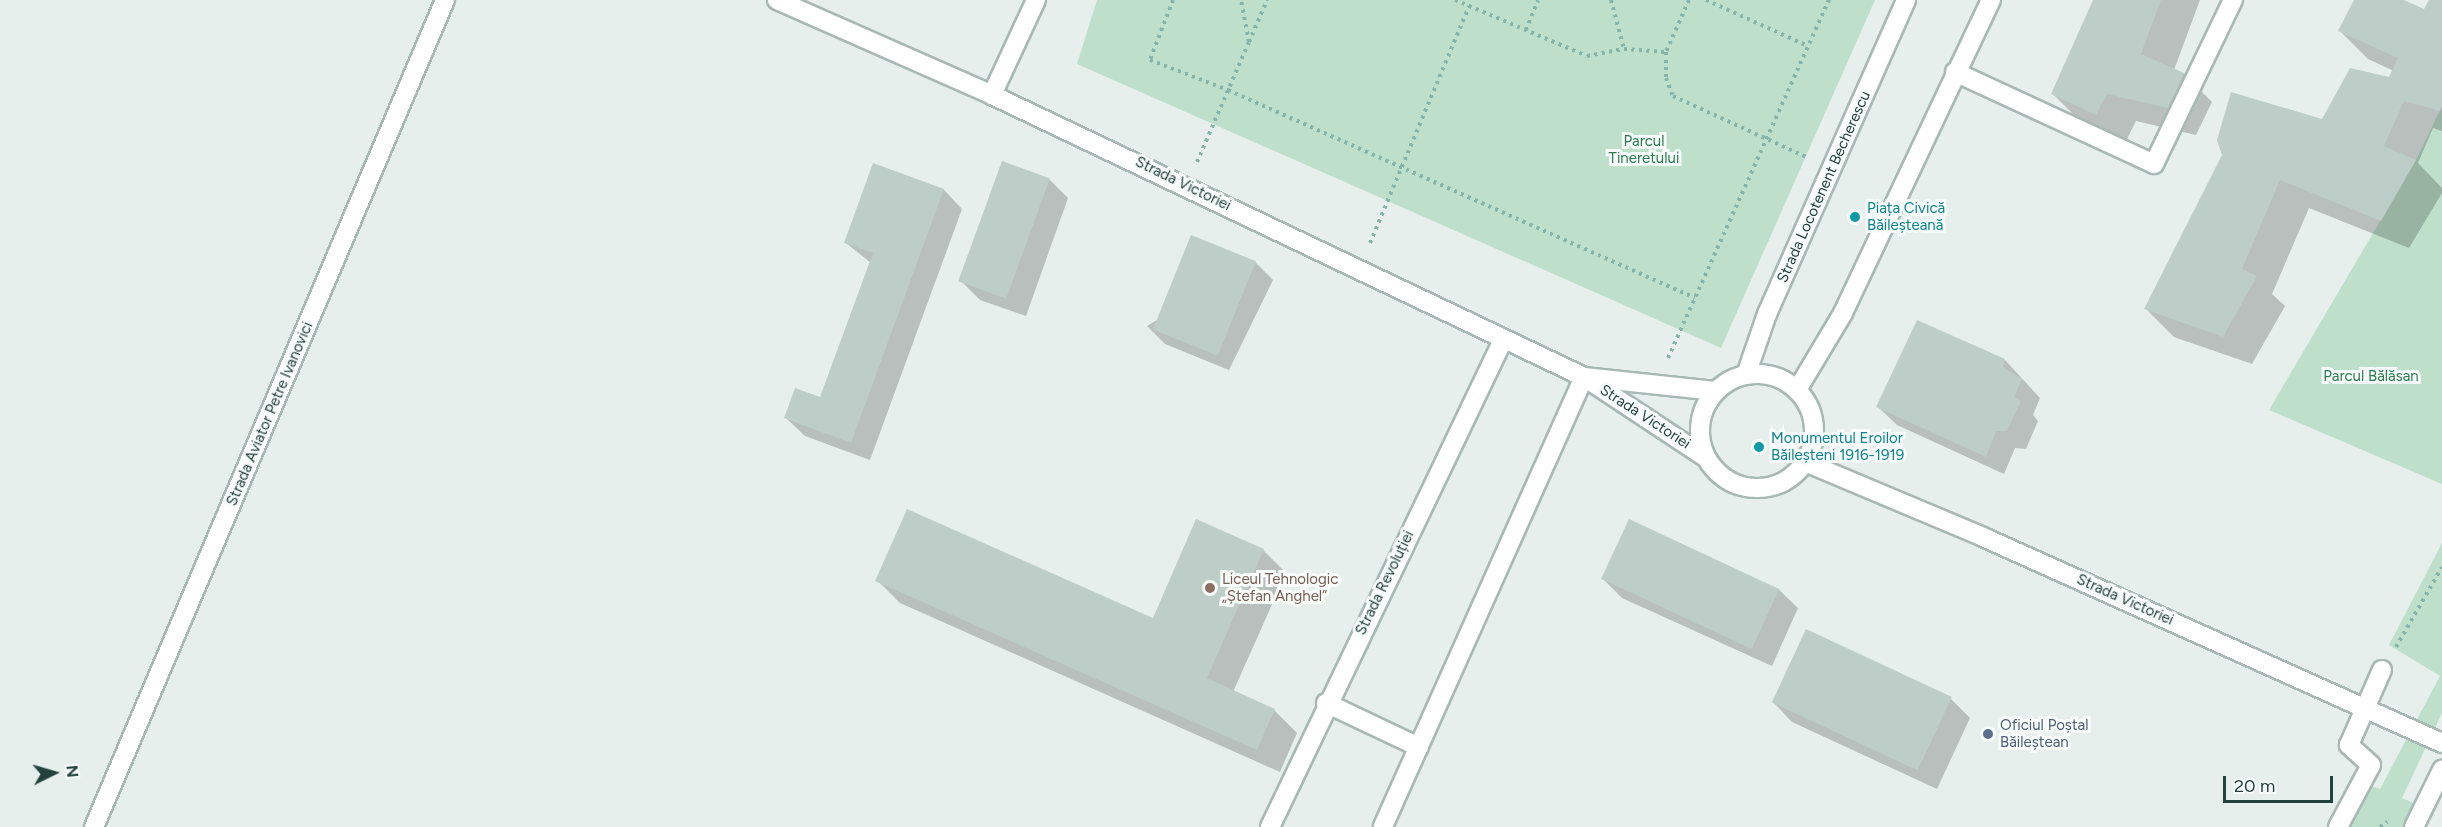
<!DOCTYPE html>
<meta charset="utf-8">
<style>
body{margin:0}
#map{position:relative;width:2442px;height:827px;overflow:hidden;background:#e6efec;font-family:Figtree,sans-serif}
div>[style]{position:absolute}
.green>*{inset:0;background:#bee0cb}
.shadow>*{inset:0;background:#0003}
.building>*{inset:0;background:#bdcdc8;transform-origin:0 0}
.path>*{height:4px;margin-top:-2px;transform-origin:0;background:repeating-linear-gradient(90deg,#85b4aa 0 3px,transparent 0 7.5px)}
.roads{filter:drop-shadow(2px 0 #a8b8b4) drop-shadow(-2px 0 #a8b8b4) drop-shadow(0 2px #a8b8b4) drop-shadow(0 -2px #a8b8b4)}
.lane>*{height:18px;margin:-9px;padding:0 9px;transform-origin:9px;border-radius:9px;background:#fff}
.street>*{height:18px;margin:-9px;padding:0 9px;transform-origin:9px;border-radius:9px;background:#fff}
.secondary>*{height:18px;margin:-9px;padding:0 9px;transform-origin:9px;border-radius:9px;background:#fff}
.secondary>.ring{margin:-9px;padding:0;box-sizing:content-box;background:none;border:18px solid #fff;border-radius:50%}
.dots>*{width:16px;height:16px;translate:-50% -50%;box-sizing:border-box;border:3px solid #f7fbf9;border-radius:50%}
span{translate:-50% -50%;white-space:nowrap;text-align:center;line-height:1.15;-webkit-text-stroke:6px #f7fbf9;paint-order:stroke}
.park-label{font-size:15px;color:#2b7b52}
.street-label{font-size:15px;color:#23423d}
.culture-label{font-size:15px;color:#0d838f}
.left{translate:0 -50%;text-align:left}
.education-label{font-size:15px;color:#785e54}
.service-label{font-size:15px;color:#4e5e75}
.north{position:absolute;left:24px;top:743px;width:60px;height:60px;-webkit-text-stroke:4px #f7fbf9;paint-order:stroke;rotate:85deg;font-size:16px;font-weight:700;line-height:24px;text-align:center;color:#23423d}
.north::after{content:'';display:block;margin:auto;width:21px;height:27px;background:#23423d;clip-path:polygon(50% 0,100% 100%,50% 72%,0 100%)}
.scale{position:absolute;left:2223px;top:776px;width:110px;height:27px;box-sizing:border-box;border:3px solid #23423d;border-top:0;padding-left:8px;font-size:18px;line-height:21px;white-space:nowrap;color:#23423d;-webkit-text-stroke:4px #f7fbf9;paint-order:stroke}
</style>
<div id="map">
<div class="green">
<div style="clip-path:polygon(1097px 0,1875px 0,1721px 348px,1077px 64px)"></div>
<div style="clip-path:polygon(2442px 106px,2442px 484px,2269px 410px,2416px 160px)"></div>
<div style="clip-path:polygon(2442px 543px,2442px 713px,2402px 798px,2433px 811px,2426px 827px,2326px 827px,2351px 778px,2380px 789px,2440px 676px,2389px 645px)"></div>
</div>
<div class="shadow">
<div style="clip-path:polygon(2095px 0,2200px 0,2174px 70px,2184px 74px,2212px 102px,2196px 135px,2136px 121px,2125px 143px,2081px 122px,2053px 94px)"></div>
<div style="clip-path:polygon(2356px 0,2400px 0,2425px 10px,2431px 0,2442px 0,2442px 131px,2433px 128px,2418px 163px,2442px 188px,2442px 193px,2409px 248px,2309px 208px,2272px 294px,2285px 306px,2252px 364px,2174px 337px,2145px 308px,2323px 121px,2390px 79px,2394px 71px,2368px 59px,2340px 31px)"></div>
<div style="clip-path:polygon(874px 165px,944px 190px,962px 209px,870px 460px,805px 436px,786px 418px,821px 399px,871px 263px,846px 243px)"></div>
<div style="clip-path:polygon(1049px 179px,1068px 198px,1026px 316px,980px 300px,962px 282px)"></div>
<div style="clip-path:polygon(1255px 262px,1273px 280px,1229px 370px,1165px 344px,1147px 326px)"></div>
<div style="clip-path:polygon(2005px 360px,2040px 398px,2033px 415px,2038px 421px,2026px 449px,2015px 448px,2004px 474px,1897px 425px,1878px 407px)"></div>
<div style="clip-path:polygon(1263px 550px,1286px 573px,1233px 692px,1274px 710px,1297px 733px,1280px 772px,900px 603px,877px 580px,1154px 620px)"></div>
<div style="clip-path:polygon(1603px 579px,1779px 590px,1798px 608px,1772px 666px,1622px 598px)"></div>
<div style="clip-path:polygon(1951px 699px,1970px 718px,1937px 789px,1792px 722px,1774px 703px)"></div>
</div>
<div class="building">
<div style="clip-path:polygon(2093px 0,2161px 0,2141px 54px,2184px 73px,2168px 108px,2107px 94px,2096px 115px,2051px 94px)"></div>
<div style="clip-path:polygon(2354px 0,2404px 0,2424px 9px,2429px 0,2442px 0,2442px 106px,2440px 111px,2404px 101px,2384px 146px,2416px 160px,2381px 221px,2280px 180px,2242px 269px,2257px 276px,2223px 337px,2144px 309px,2222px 155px,2217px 140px,2231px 92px,2322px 119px,2350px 68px,2389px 77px,2398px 58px,2338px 31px)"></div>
<div style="left:1002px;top:161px;width:51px;height:128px;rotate:20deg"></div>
<div style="clip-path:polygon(873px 163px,944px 189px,851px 443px,784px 418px,795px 388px,820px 397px,873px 253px,844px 243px)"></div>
<div style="left:1191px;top:235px;width:70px;height:102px;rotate:22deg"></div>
<div style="clip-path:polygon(1917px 320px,2005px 359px,2003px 367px,2022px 379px,2014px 397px,2021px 401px,2007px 431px,1996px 431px,1986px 457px,1876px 407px)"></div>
<div style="clip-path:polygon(907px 509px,1153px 618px,1196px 519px,1264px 549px,1207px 678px,1275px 709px,1257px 750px,875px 581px)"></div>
<div style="left:1629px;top:519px;width:166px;height:66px;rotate:25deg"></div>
<div style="left:1806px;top:629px;width:161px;height:81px;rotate:25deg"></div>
</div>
<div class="path">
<div style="left:1173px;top:0;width:64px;rotate:111deg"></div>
<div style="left:1150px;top:60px;width:84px;rotate:21deg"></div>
<div style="left:1228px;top:90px;width:511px;rotate:24.01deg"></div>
<div style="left:1455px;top:0;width:143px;rotate:23deg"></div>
<div style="left:1587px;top:56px;width:38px;rotate:-11deg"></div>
<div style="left:1624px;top:49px;width:42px;rotate:4.1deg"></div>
<div style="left:1611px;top:0;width:51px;rotate:75.1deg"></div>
<div style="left:1689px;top:0;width:57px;rotate:113.9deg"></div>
<div style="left:1666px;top:52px;width:26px;rotate:90deg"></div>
<div style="left:1666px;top:78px;width:19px;rotate:69deg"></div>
<div style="left:1673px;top:96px;width:146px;rotate:24.6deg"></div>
<div style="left:1706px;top:0;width:112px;rotate:24.3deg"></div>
<div style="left:1526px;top:30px;width:32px;rotate:-68deg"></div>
<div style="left:1249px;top:42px;width:46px;rotate:-66.8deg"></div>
<div style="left:1197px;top:162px;width:131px;rotate:-66.6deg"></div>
<div style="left:1249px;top:42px;width:43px;rotate:-100.8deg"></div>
<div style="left:1370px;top:243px;width:257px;rotate:-67.3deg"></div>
<div style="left:1668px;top:358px;width:393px;rotate:-65.8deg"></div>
<div style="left:2396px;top:647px;width:92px;rotate:-60.1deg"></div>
<div style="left:2380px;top:827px;width:9px;rotate:-36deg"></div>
</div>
<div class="roads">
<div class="lane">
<div style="left:1955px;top:72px;width:219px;rotate:24.8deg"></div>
<div style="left:2154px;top:164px;width:182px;rotate:-64.3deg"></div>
</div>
<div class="street">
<div style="left:777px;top:0;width:235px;rotate:23.8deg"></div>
<div style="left:1746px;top:375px;width:65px;rotate:-71deg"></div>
<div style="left:1767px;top:314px;width:343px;rotate:-66.1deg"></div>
<div style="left:94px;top:827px;width:898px;rotate:-67deg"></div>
<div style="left:2338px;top:827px;width:70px;rotate:-62deg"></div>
<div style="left:2371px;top:765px;width:30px;rotate:-138deg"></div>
<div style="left:2349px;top:745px;width:82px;rotate:-66.3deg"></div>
<div style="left:2414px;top:827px;width:64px;rotate:-63.8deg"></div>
</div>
<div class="secondary">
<div style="left:1036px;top:0;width:105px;rotate:114.9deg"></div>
<div style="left:992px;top:95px;width:656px;rotate:25.47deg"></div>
<div style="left:1584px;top:377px;width:493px;rotate:114.1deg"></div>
<div class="ring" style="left:1700px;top:374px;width:96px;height:96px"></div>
<div style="left:1797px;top:390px;width:90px;rotate:-59.1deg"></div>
<div style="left:1843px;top:313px;width:346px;rotate:-64.7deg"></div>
<div style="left:1705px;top:457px;width:145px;rotate:-146.5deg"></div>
<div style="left:1584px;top:377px;width:132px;rotate:6.1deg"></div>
<div style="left:1805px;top:462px;width:193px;rotate:22.8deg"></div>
<div style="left:1983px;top:537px;width:503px;rotate:24.17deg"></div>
<div style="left:1326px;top:703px;width:103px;rotate:25.3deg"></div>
<div style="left:1270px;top:827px;width:540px;rotate:-64.43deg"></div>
</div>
</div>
<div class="dots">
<div style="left:1855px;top:217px;background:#0f9aa8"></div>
<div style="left:1759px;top:447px;background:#0f9aa8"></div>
<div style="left:1210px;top:588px;background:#8d6e63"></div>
<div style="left:1988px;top:734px;background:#5c6f8a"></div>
</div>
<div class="park-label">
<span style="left:1644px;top:150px">Parcul<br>Tineretului</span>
<span style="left:2371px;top:377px">Parcul Bălăsan</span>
</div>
<div class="street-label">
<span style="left:1183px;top:184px;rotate:26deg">Strada Victoriei</span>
<span style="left:1824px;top:187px;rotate:-66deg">Strada Locotenent Becherescu</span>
<span style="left:270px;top:414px;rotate:-67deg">Strada Aviator Petre Ivanovici</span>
<span style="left:1645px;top:417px;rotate:33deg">Strada Victoriei</span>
<span style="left:1385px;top:583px;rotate:-64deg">Strada Revoluției</span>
<span style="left:2125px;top:600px;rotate:24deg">Strada Victoriei</span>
</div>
<div class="culture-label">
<span class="left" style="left:1867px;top:217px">Piața Civică<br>Băileșteană</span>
<span class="left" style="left:1771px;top:447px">Monumentul Eroilor<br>Băileșteni 1916-1919</span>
</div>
<div class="education-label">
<span class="left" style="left:1222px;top:588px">Liceul Tehnologic<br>„Ștefan Anghel”</span>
</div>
<div class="service-label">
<span class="left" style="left:2000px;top:734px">Oficiul Poștal<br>Băileștean</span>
</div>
<div class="north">N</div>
<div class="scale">20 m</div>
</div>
